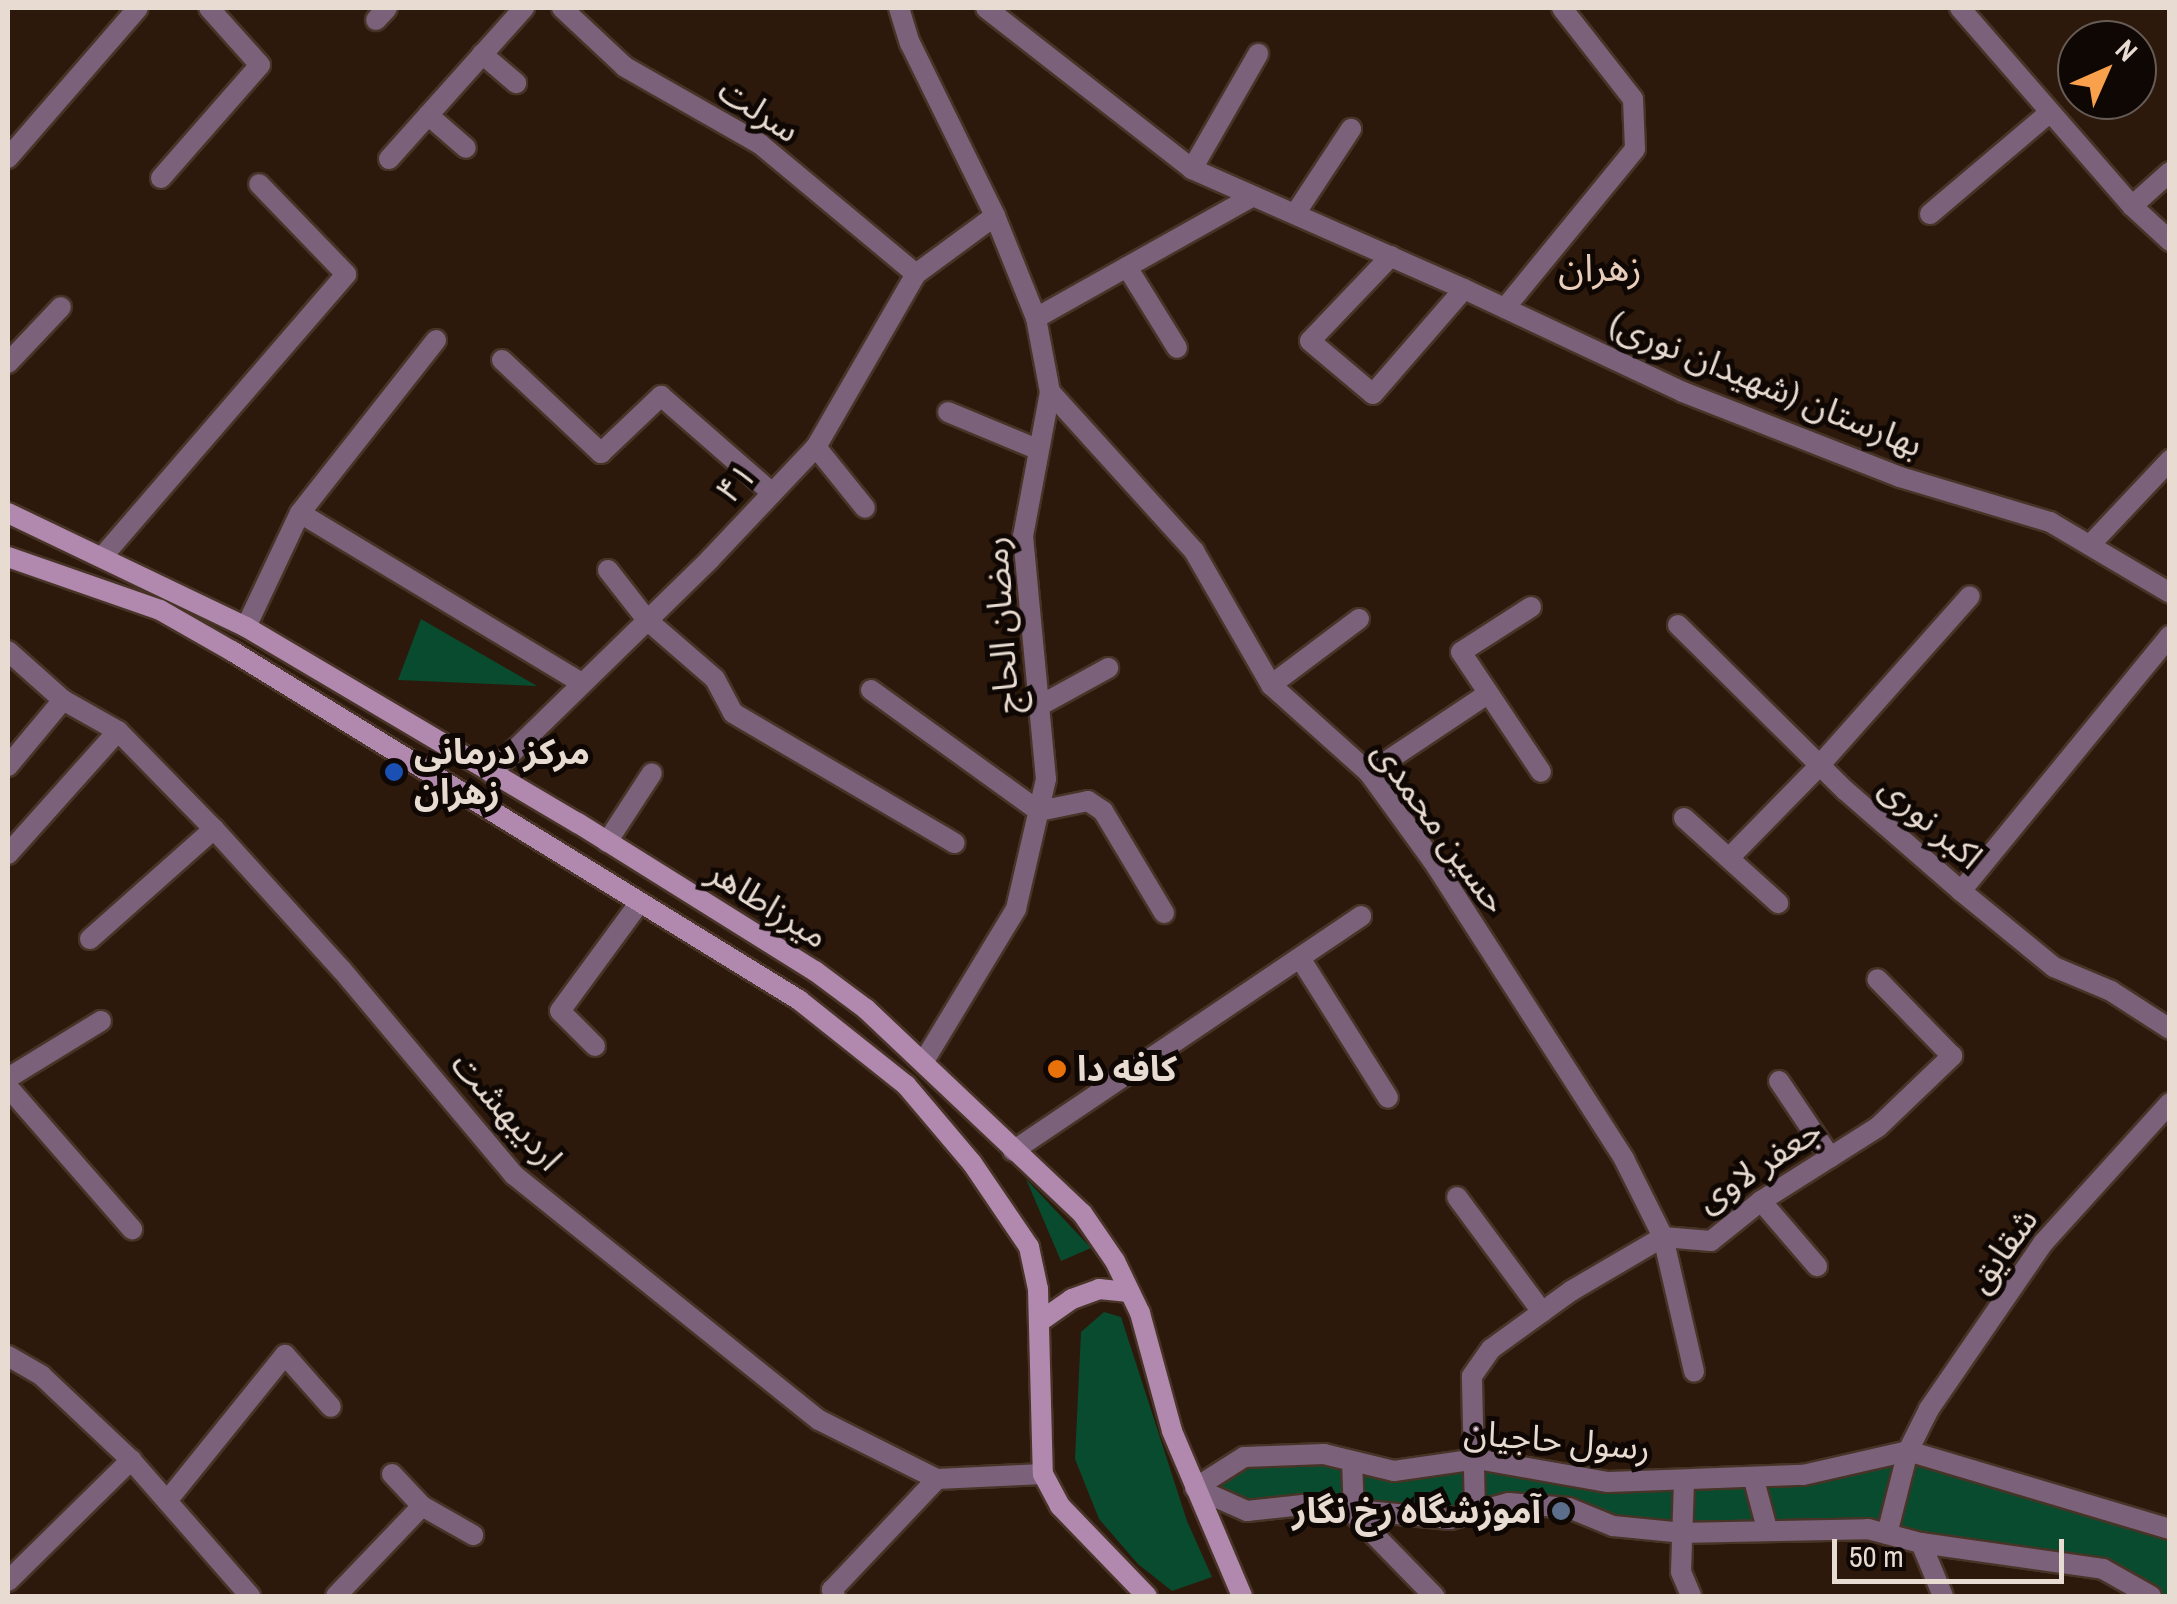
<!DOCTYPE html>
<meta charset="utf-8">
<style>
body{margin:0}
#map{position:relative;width:2177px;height:1604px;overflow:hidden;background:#2d190b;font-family:"Archivo Narrow","Noto Sans Arabic",sans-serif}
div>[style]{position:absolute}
.green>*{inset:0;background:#094b2f}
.roads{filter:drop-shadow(2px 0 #473427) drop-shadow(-2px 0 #473427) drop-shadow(0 2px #473427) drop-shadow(0 -2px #473427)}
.street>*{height:20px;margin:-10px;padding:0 10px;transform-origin:10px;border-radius:10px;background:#7b627a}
.secondary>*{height:20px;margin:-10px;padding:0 10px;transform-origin:10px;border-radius:10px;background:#b189ae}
.dots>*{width:28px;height:28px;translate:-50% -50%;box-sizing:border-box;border:5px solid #0f0703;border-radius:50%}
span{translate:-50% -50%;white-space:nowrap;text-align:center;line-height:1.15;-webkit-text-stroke:10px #0f0703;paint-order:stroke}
.street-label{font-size:35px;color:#e8dbd1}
.poi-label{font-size:35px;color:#e8dbd1;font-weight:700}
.left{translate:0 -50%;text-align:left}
.right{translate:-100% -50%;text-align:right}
.neighbourhood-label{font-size:38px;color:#e8cdbb}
.frame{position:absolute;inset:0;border:10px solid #e8dbd1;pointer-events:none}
.north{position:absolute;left:2057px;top:20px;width:100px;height:100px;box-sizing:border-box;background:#0f0703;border:2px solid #665c55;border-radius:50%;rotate:45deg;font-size:28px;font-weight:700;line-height:40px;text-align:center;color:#e8dbd1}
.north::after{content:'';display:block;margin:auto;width:35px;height:45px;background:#f9a04c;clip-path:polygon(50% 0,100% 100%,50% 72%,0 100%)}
.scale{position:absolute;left:1832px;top:1539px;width:232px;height:45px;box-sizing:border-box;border:5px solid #e8dbd1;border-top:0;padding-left:12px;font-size:30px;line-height:35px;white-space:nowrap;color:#e8dbd1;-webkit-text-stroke:8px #0f0703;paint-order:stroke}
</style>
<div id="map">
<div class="green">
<div style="clip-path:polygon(421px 619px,537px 686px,398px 680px)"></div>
<div style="clip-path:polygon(1026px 1179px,1091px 1248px,1061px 1261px)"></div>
<div style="clip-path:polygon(1104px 1312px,1121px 1317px,1187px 1521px,1212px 1577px,1172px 1591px,1138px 1564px,1099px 1519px,1075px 1459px,1081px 1332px)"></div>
<div style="clip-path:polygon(1902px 1456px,2169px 1532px,2169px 1596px,2160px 1596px,2109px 1565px,1916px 1537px,1694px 1529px,1613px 1519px,1571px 1506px,1448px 1516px,1248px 1507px,1212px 1485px,1245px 1467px,1470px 1459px,1603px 1488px)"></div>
</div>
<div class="roads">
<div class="street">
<div style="left:562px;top:8px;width:86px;rotate:43.1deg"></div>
<div style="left:625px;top:67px;width:155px;rotate:29.7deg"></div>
<div style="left:760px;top:144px;width:203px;rotate:39.8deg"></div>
<div style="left:899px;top:8px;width:37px;rotate:73deg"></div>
<div style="left:910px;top:43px;width:193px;rotate:63.8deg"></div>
<div style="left:995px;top:216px;width:110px;rotate:68.1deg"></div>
<div style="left:1036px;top:318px;width:75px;rotate:79.3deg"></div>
<div style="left:1050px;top:392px;width:147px;rotate:100.6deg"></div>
<div style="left:1023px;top:536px;width:244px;rotate:84.6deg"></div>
<div style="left:1046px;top:779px;width:133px;rotate:103deg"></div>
<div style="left:1016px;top:909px;width:178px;rotate:121.2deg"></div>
<div style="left:986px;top:8px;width:261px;rotate:38deg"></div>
<div style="left:1192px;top:169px;width:297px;rotate:23.8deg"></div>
<div style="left:1464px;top:289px;width:242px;rotate:25.2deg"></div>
<div style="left:1683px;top:392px;width:233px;rotate:21.4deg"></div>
<div style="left:1900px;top:477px;width:157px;rotate:16.7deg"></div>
<div style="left:2050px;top:522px;width:139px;rotate:30.6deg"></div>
<div style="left:1960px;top:8px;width:262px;rotate:49deg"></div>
<div style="left:2132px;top:206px;width:52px;rotate:42.6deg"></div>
<div style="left:376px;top:20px;width:16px;rotate:-47deg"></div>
<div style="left:482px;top:54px;width:45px;rotate:40.5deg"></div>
<div style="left:428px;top:115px;width:50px;rotate:41deg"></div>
<div style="left:8px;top:158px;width:198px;rotate:-49.1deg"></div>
<div style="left:389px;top:159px;width:203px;rotate:-48.2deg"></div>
<div style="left:1192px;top:169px;width:133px;rotate:-60.1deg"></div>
<div style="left:161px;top:178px;width:150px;rotate:-48.8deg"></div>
<div style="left:260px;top:65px;width:76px;rotate:-131.8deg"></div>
<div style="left:2132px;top:206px;width:51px;rotate:-41.8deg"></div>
<div style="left:1295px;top:214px;width:102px;rotate:-56.6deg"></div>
<div style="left:1930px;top:214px;width:156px;rotate:-40.3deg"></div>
<div style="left:1391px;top:256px;width:117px;rotate:133.6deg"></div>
<div style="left:1310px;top:341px;width:82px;rotate:40.1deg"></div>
<div style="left:1373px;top:394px;width:139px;rotate:-49.1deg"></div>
<div style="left:1127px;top:267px;width:95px;rotate:58.3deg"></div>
<div style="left:1505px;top:308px;width:205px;rotate:-50.7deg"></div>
<div style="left:1635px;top:149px;width:50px;rotate:-92.3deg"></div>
<div style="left:1633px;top:99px;width:115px;rotate:-128deg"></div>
<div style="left:1036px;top:318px;width:249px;rotate:-29.3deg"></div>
<div style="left:502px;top:360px;width:136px;rotate:43.2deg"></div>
<div style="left:601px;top:453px;width:83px;rotate:-43.5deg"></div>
<div style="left:661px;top:396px;width:146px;rotate:41.1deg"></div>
<div style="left:8px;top:363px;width:77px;rotate:-46.6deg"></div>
<div style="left:1050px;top:392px;width:215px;rotate:47.8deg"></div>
<div style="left:1194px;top:551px;width:155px;rotate:60.1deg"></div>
<div style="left:1271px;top:685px;width:132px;rotate:41.9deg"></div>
<div style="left:1369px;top:773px;width:109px;rotate:54deg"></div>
<div style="left:1433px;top:861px;width:354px;rotate:57.3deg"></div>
<div style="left:1624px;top:1159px;width:87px;rotate:63.4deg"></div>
<div style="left:1663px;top:1237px;width:138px;rotate:77deg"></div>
<div style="left:948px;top:412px;width:96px;rotate:22.6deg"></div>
<div style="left:816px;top:447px;width:78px;rotate:51.2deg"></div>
<div style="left:300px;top:513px;width:329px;rotate:31.1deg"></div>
<div style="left:2090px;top:545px;width:117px;rotate:-46.7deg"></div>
<div style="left:103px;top:556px;width:372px;rotate:-49.2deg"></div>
<div style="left:346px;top:274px;width:125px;rotate:-134deg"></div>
<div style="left:608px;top:570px;width:63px;rotate:52deg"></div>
<div style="left:647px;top:620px;width:90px;rotate:40.9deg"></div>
<div style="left:715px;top:679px;width:38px;rotate:62deg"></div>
<div style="left:733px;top:713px;width:257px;rotate:30.4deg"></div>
<div style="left:1531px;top:607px;width:83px;rotate:147.3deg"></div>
<div style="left:1461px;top:652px;width:144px;rotate:56.3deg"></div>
<div style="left:1678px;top:625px;width:236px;rotate:44.7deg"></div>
<div style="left:1846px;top:791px;width:152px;rotate:41deg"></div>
<div style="left:1961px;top:891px;width:120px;rotate:39.3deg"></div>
<div style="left:2054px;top:967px;width:62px;rotate:22.8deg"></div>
<div style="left:2111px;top:991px;width:70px;rotate:32.8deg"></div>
<div style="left:246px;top:627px;width:126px;rotate:-64.7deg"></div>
<div style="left:300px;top:513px;width:220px;rotate:-51.8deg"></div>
<div style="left:8px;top:651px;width:74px;rotate:41.7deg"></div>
<div style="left:63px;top:700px;width:63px;rotate:29.4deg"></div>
<div style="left:118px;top:731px;width:137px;rotate:45.6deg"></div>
<div style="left:214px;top:829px;width:190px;rotate:47.8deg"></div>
<div style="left:342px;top:970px;width:268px;rotate:50deg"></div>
<div style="left:514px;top:1175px;width:391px;rotate:38.8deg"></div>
<div style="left:819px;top:1420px;width:132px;rotate:26.6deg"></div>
<div style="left:937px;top:1479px;width:106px;rotate:-2.7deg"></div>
<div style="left:1271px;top:685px;width:110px;rotate:-36.9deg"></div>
<div style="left:871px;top:690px;width:207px;rotate:35.8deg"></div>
<div style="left:1039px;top:811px;width:50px;rotate:-11.5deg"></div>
<div style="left:1088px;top:801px;width:18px;rotate:34deg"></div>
<div style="left:1103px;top:811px;width:119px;rotate:59.1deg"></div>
<div style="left:1039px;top:706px;width:79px;rotate:-28.8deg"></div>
<div style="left:8px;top:766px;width:86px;rotate:-50.2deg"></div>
<div style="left:491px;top:773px;width:306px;rotate:-44.3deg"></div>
<div style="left:710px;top:559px;width:154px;rotate:-46.6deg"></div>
<div style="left:816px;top:447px;width:200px;rotate:-60deg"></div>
<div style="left:916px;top:274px;width:98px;rotate:-36.3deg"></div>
<div style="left:1369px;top:773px;width:141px;rotate:-33.7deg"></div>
<div style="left:1684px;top:818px;width:127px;rotate:42.1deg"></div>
<div style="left:607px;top:842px;width:82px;rotate:-56.9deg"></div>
<div style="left:8px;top:854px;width:165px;rotate:-48.2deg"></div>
<div style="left:1730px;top:857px;width:127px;rotate:-45.6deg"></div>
<div style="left:1819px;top:766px;width:227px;rotate:-48.4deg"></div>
<div style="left:1961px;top:891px;width:330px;rotate:-50.7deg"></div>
<div style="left:90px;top:939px;width:166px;rotate:-41.6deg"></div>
<div style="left:1300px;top:958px;width:165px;rotate:57.8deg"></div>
<div style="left:595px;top:1046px;width:49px;rotate:-135deg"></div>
<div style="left:560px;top:1011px;width:135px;rotate:-53.7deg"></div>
<div style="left:8px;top:1078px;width:109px;rotate:-31.5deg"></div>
<div style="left:1779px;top:1081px;width:92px;rotate:56.1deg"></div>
<div style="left:8px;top:1087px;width:189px;rotate:48.9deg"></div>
<div style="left:1013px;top:1151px;width:420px;rotate:-34deg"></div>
<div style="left:1457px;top:1197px;width:143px;rotate:53.5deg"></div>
<div style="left:1761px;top:1201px;width:86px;rotate:49.3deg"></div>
<div style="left:8px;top:1356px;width:39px;rotate:30deg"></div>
<div style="left:42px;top:1376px;width:122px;rotate:43.3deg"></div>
<div style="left:131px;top:1460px;width:181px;rotate:48.8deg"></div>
<div style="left:1352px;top:1461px;width:53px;rotate:87.8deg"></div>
<div style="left:1354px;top:1514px;width:115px;rotate:45.7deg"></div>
<div style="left:392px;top:1474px;width:44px;rotate:46.8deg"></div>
<div style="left:422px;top:1506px;width:59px;rotate:29.6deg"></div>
<div style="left:1754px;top:1480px;width:51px;rotate:75.1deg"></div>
<div style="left:1684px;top:1481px;width:91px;rotate:91.9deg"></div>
<div style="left:1681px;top:1572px;width:26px;rotate:67deg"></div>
<div style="left:1195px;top:1488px;width:58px;rotate:-32.3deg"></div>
<div style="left:1244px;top:1457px;width:80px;rotate:-2.1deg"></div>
<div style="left:1324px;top:1454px;width:72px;rotate:13.7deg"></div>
<div style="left:1394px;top:1471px;width:84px;rotate:-8.2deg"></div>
<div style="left:1477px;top:1459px;width:133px;rotate:10deg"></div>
<div style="left:1608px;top:1482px;width:195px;rotate:-2.1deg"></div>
<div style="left:1803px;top:1475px;width:108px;rotate:-12.9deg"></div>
<div style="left:1908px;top:1451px;width:273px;rotate:16.6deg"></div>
<div style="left:1195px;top:1488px;width:57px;rotate:23.9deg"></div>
<div style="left:1247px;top:1511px;width:56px;rotate:-6.1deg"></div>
<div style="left:1303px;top:1505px;width:148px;rotate:5.4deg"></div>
<div style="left:1450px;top:1519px;width:61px;rotate:-15.2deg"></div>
<div style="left:1509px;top:1503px;width:60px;rotate:4.8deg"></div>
<div style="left:1569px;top:1508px;width:48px;rotate:22.2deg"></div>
<div style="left:1613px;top:1526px;width:71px;rotate:5.6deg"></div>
<div style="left:1684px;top:1533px;width:184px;rotate:-1.2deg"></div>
<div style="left:1868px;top:1529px;width:55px;rotate:14.8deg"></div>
<div style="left:1921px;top:1543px;width:184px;rotate:8.1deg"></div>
<div style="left:2103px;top:1569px;width:55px;rotate:29.4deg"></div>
<div style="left:167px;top:1501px;width:188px;rotate:-51.1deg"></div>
<div style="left:285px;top:1355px;width:69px;rotate:48.5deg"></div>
<div style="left:1475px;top:1512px;width:136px;rotate:-91.3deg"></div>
<div style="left:1472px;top:1376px;width:33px;rotate:-55deg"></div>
<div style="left:1491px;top:1349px;width:99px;rotate:-35.9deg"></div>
<div style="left:1571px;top:1291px;width:107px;rotate:-30.4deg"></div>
<div style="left:1663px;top:1237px;width:48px;rotate:4.8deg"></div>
<div style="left:1711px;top:1241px;width:64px;rotate:-38.7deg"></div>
<div style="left:1761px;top:1201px;width:138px;rotate:-32.3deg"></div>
<div style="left:1878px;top:1127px;width:103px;rotate:-43.8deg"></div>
<div style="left:1952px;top:1056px;width:107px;rotate:-134.2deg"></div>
<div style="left:1887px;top:1534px;width:86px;rotate:-75.8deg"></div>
<div style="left:1908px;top:1451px;width:47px;rotate:-63.4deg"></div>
<div style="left:1929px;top:1409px;width:201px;rotate:-55.5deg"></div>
<div style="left:2043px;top:1243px;width:189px;rotate:-47.8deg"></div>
<div style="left:1921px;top:1543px;width:57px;rotate:67.5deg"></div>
<div style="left:8px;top:1581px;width:173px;rotate:-44.5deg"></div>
<div style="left:336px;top:1596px;width:124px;rotate:-46.3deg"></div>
<div style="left:835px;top:1596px;width:7px;rotate:-117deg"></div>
<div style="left:832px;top:1590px;width:153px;rotate:-46.6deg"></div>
</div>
<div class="secondary">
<div style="left:8px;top:513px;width:264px;rotate:25.6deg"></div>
<div style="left:246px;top:627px;width:386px;rotate:30.6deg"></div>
<div style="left:578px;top:823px;width:279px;rotate:32deg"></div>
<div style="left:815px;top:971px;width:64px;rotate:36.7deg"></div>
<div style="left:866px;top:1009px;width:297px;rotate:43.4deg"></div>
<div style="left:1082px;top:1213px;width:58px;rotate:55.5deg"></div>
<div style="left:1115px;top:1261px;width:58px;rotate:64.3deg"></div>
<div style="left:1140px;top:1313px;width:122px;rotate:74.8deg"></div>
<div style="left:1172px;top:1431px;width:179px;rotate:67deg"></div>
<div style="left:8px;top:557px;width:161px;rotate:19.2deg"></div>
<div style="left:160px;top:610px;width:83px;rotate:29.7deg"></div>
<div style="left:232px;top:651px;width:666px;rotate:31.61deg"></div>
<div style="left:799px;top:1000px;width:137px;rotate:38.5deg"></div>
<div style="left:906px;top:1085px;width:102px;rotate:49.8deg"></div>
<div style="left:972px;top:1163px;width:102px;rotate:55.8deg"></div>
<div style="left:1029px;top:1247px;width:43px;rotate:77.9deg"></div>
<div style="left:1038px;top:1289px;width:185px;rotate:88.5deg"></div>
<div style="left:1043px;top:1474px;width:36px;rotate:62deg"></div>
<div style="left:1060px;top:1506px;width:125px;rotate:46deg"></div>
<div style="left:1039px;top:1322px;width:40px;rotate:-34.9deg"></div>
<div style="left:1072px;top:1299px;width:29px;rotate:-20deg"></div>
<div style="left:1099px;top:1289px;width:30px;rotate:6deg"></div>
</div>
</div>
<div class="dots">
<div style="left:394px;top:772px;background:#1a4fb4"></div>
<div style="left:1057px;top:1069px;background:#e8710a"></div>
<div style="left:1561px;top:1511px;background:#5c6f8a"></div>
</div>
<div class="street-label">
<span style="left:759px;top:110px;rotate:33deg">سرلت</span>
<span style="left:1766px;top:384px;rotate:22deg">بهارستان (شهیدان نوری)</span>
<span style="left:736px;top:483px;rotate:-47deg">۴۱</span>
<span style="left:1001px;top:625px;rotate:-94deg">رمضان الحاج</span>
<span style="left:1931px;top:822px;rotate:41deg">اکبر نوری</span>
<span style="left:1440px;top:827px;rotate:54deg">حسین محمدی</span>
<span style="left:768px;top:904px;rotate:32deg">میرزاطاهر</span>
<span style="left:507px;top:1111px;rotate:48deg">اردیبهشت</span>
<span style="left:1759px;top:1165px;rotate:-33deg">جعفر لاوی</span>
<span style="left:2002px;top:1250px;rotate:-54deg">شقایق</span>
<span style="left:1557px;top:1440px;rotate:5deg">رسول حاجیان</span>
</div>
<div class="poi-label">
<span class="left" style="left:414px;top:772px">مرکز درمانی<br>زهران</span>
<span class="left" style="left:1077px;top:1069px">کافه دا</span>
<span class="right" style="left:1541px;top:1511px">آموزشگاه رخ نگار</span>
</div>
<div class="neighbourhood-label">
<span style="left:1600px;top:268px">زهران</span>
</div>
<div class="frame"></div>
<div class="north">N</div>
<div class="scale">50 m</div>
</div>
